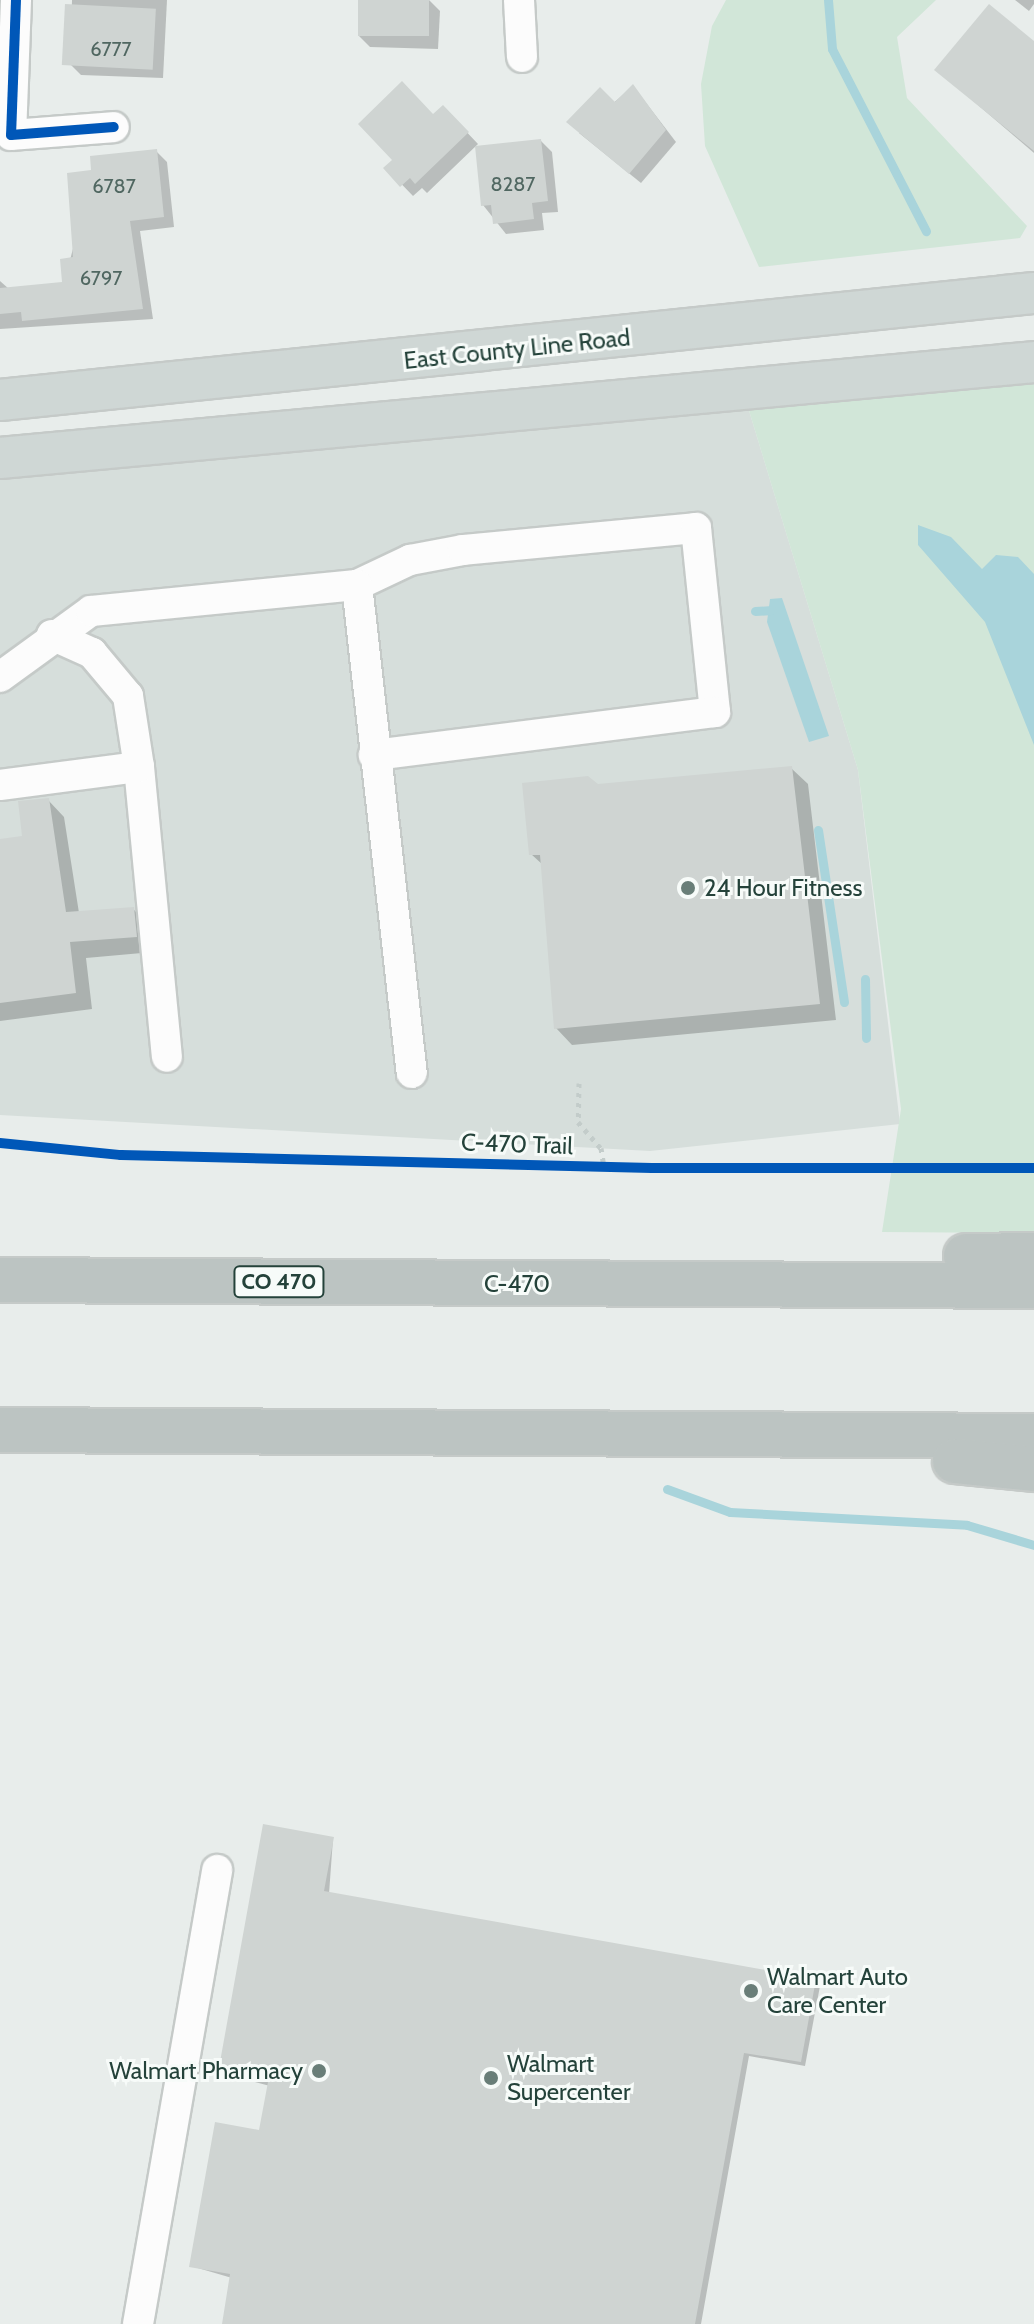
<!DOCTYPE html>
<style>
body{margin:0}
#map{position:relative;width:1034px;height:2324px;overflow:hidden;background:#e8edeb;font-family:Cabin,sans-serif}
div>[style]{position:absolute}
.built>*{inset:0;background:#d6dedb}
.green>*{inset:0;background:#d1e6d8}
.water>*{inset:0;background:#a9d4db}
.shadow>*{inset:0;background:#0003}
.stream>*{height:9px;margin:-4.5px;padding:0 4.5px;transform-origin:4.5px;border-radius:4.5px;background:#a9d4db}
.building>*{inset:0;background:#cfd4d2;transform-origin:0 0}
.path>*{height:5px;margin-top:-2.5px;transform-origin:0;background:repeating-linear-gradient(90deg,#c3ccca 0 4px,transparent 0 10px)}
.roads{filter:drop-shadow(2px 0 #c5cac8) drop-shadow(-2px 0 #c5cac8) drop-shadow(0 2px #c5cac8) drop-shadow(0 -2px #c5cac8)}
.minor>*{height:30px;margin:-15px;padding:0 15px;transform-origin:15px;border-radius:15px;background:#fcfcfc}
.major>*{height:40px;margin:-20px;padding:0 20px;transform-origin:20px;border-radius:20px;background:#cfd7d5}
.highway>*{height:44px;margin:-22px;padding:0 22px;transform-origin:22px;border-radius:22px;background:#bcc4c2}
.cycleway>*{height:10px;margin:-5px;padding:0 5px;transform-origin:5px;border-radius:5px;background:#0057b8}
.dots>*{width:22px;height:22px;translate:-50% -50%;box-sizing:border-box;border:4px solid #f7fbf9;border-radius:50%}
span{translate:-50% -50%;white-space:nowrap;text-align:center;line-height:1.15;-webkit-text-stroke:6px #f7fbf9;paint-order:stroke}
.number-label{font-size:20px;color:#506761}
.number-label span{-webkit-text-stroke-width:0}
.shield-label span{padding:2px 6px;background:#f7fbf9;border:2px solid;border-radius:6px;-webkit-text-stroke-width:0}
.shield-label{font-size:22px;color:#24423a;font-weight:700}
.street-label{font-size:24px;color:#24423a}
.poi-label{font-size:24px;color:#24423a}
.left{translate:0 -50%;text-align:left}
.right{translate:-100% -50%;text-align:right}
</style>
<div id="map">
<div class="built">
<div style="clip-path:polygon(747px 404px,858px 770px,900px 1124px,650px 1151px,0 1115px,0 477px)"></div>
</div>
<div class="green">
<div style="clip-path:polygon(726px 0,936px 0,897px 37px,907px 98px,1027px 226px,1020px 238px,759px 267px,705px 146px,701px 84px,712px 26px)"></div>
<div style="clip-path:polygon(1034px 379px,1034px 1233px,882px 1232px,901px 1109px,858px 770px,747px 404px)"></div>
</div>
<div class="water">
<div style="clip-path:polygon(918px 525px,951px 537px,982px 569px,996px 555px,1018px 557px,1034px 574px,1034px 745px,985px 622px,918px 545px)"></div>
<div style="clip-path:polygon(782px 598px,829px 736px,809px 742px,767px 622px,770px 599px)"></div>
</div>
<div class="shadow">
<div style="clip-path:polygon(72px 0,167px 0,163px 78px,81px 75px,70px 64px)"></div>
<div style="clip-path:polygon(360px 0,429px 0,440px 11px,438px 49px,370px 47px,359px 36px)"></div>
<div style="clip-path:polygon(1015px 0,1034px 0,1034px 4px,1029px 11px)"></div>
<div style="clip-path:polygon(1034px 43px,1034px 153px,937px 70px)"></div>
<div style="clip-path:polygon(633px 86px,676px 142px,641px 183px,579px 133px)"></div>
<div style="clip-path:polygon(443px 107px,478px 144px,427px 193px,422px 188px,413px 196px,386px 168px)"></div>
<div style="clip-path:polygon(541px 141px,552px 152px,558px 212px,542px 213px,544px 230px,506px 234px,483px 205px)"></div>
<div style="clip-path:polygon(156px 151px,167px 162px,174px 227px,140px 231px,153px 319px,0 329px,0 281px,9px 289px,64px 283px,93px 172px)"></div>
<div style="clip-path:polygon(791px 768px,808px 784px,836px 1020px,572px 1045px,556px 1028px,543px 865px,531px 854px,598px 786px)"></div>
<div style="clip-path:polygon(48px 800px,64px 817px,79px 913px,133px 909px,150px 925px,153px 952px,86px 958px,92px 1009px,0 1021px,0 841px,24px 838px)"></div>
<div style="clip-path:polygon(333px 1839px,329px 1894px,820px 1986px,805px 2066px,749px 2056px,701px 2324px,224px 2324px,232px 2278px,191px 2266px,261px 2132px,270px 2086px,220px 2073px)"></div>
</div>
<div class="stream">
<div style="left:828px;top:0;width:49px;rotate:85.3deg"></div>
<div style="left:832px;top:49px;width:205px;rotate:62.7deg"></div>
<div style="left:755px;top:611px;width:17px;rotate:-3deg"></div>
<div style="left:818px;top:830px;width:174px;rotate:81.4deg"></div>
<div style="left:865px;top:979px;width:59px;rotate:89deg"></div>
<div style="left:667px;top:1489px;width:67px;rotate:20.1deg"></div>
<div style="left:730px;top:1512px;width:237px;rotate:3.1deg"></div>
<div style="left:967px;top:1525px;width:70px;rotate:16.6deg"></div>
</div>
<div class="building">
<div style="left:358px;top:0;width:71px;height:36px"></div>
<div style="left:65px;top:4px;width:91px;height:61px;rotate:3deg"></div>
<div style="clip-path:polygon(989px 4px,1034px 41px,1034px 151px,934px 70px)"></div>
<div style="clip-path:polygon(402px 81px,433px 114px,443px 105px,469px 132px,415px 184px,410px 178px,400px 187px,383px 168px,392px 160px,358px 124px)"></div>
<div style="clip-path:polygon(633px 84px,666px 130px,629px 174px,566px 122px,600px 87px,615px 102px)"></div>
<div style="clip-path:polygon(541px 139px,548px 201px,532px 203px,534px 219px,493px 224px,491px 205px,481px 206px,475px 146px)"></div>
<div style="clip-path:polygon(157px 149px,164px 217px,130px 221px,143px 309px,22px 321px,21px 312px,0 314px,0 288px,62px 282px,60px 259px,73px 257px,67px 173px,91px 170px,90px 156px)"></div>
<div style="clip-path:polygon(792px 766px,820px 1004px,554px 1029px,540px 855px,529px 855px,522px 783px,588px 776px,598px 784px)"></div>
<div style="clip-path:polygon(49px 798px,66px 912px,134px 907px,137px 937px,70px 942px,76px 993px,0 1003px,0 839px,22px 836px,18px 801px)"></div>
<div style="clip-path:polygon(263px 1824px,334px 1837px,324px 1891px,816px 1979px,801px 2062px,744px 2053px,695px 2324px,222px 2324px,230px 2274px,189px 2267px,215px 2122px,259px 2130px,268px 2082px,218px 2073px)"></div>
</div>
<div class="path">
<div style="left:579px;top:1083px;width:39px;rotate:91deg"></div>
<div style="left:578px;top:1122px;width:35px;rotate:49deg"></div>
<div style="left:601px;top:1148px;width:19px;rotate:81deg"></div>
</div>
<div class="roads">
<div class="minor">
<div style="left:16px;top:0;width:135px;rotate:92.1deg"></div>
<div style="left:11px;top:135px;width:103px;rotate:-4.4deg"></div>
<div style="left:519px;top:0;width:57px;rotate:87deg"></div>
<div style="left:357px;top:585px;width:59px;rotate:-25.3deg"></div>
<div style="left:410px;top:560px;width:54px;rotate:-10.7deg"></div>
<div style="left:463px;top:550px;width:234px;rotate:-5.4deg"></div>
<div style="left:696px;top:528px;width:185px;rotate:84.1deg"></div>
<div style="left:715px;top:712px;width:344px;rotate:172.8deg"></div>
<div style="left:0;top:677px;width:112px;rotate:-36deg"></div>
<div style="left:91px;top:611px;width:267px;rotate:-5.6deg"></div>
<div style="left:357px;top:585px;width:491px;rotate:83.6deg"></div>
<div style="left:139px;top:767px;width:291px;rotate:84.5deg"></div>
<div style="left:0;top:785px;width:140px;rotate:-7.4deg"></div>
<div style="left:139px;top:767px;width:72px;rotate:-98.8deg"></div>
<div style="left:128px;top:696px;width:56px;rotate:-129.9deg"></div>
<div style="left:92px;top:653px;width:44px;rotate:-155.8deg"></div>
<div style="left:138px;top:2324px;width:461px;rotate:-80.1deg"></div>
</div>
<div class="major">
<div style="left:0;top:400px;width:1040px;rotate:-5.91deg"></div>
<div style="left:0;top:458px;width:1038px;rotate:-5.3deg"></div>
</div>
<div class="highway">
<div style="left:966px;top:1256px;width:68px;rotate:-0.8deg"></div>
<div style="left:0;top:1280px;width:1034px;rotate:0.33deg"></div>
<div style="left:0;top:1430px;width:1034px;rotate:0.33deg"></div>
<div style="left:955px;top:1461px;width:79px;rotate:5.8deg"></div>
</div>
</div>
<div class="cycleway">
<div style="left:16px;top:0;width:135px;rotate:92.1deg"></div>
<div style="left:11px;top:135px;width:103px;rotate:-4.4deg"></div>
<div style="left:0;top:1143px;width:122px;rotate:5.7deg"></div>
<div style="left:121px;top:1155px;width:531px;rotate:1.4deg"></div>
<div style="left:652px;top:1168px;width:382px"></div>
</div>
<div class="dots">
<div style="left:688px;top:888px;background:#697e78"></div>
<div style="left:751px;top:1991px;background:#697e78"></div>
<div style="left:319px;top:2071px;background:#697e78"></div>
<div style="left:491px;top:2078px;background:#697e78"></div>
</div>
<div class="number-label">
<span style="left:111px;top:49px">6777</span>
<span style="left:513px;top:184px">8287</span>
<span style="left:114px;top:186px">6787</span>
<span style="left:101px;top:278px">6797</span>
</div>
<div class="shield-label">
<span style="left:279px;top:1282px">CO 470</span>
</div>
<div class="street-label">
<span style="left:517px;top:349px;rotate:-6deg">East County Line Road</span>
<span style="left:517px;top:1144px;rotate:2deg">C-470 Trail</span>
<span style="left:517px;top:1284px">C-470</span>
</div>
<div class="poi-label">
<span class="left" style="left:704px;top:888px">24 Hour Fitness</span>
<span class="left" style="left:767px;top:1991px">Walmart Auto<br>Care Center</span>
<span class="left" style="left:507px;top:2078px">Walmart<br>Supercenter</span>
<span class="right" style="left:303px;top:2071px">Walmart Pharmacy</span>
</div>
</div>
